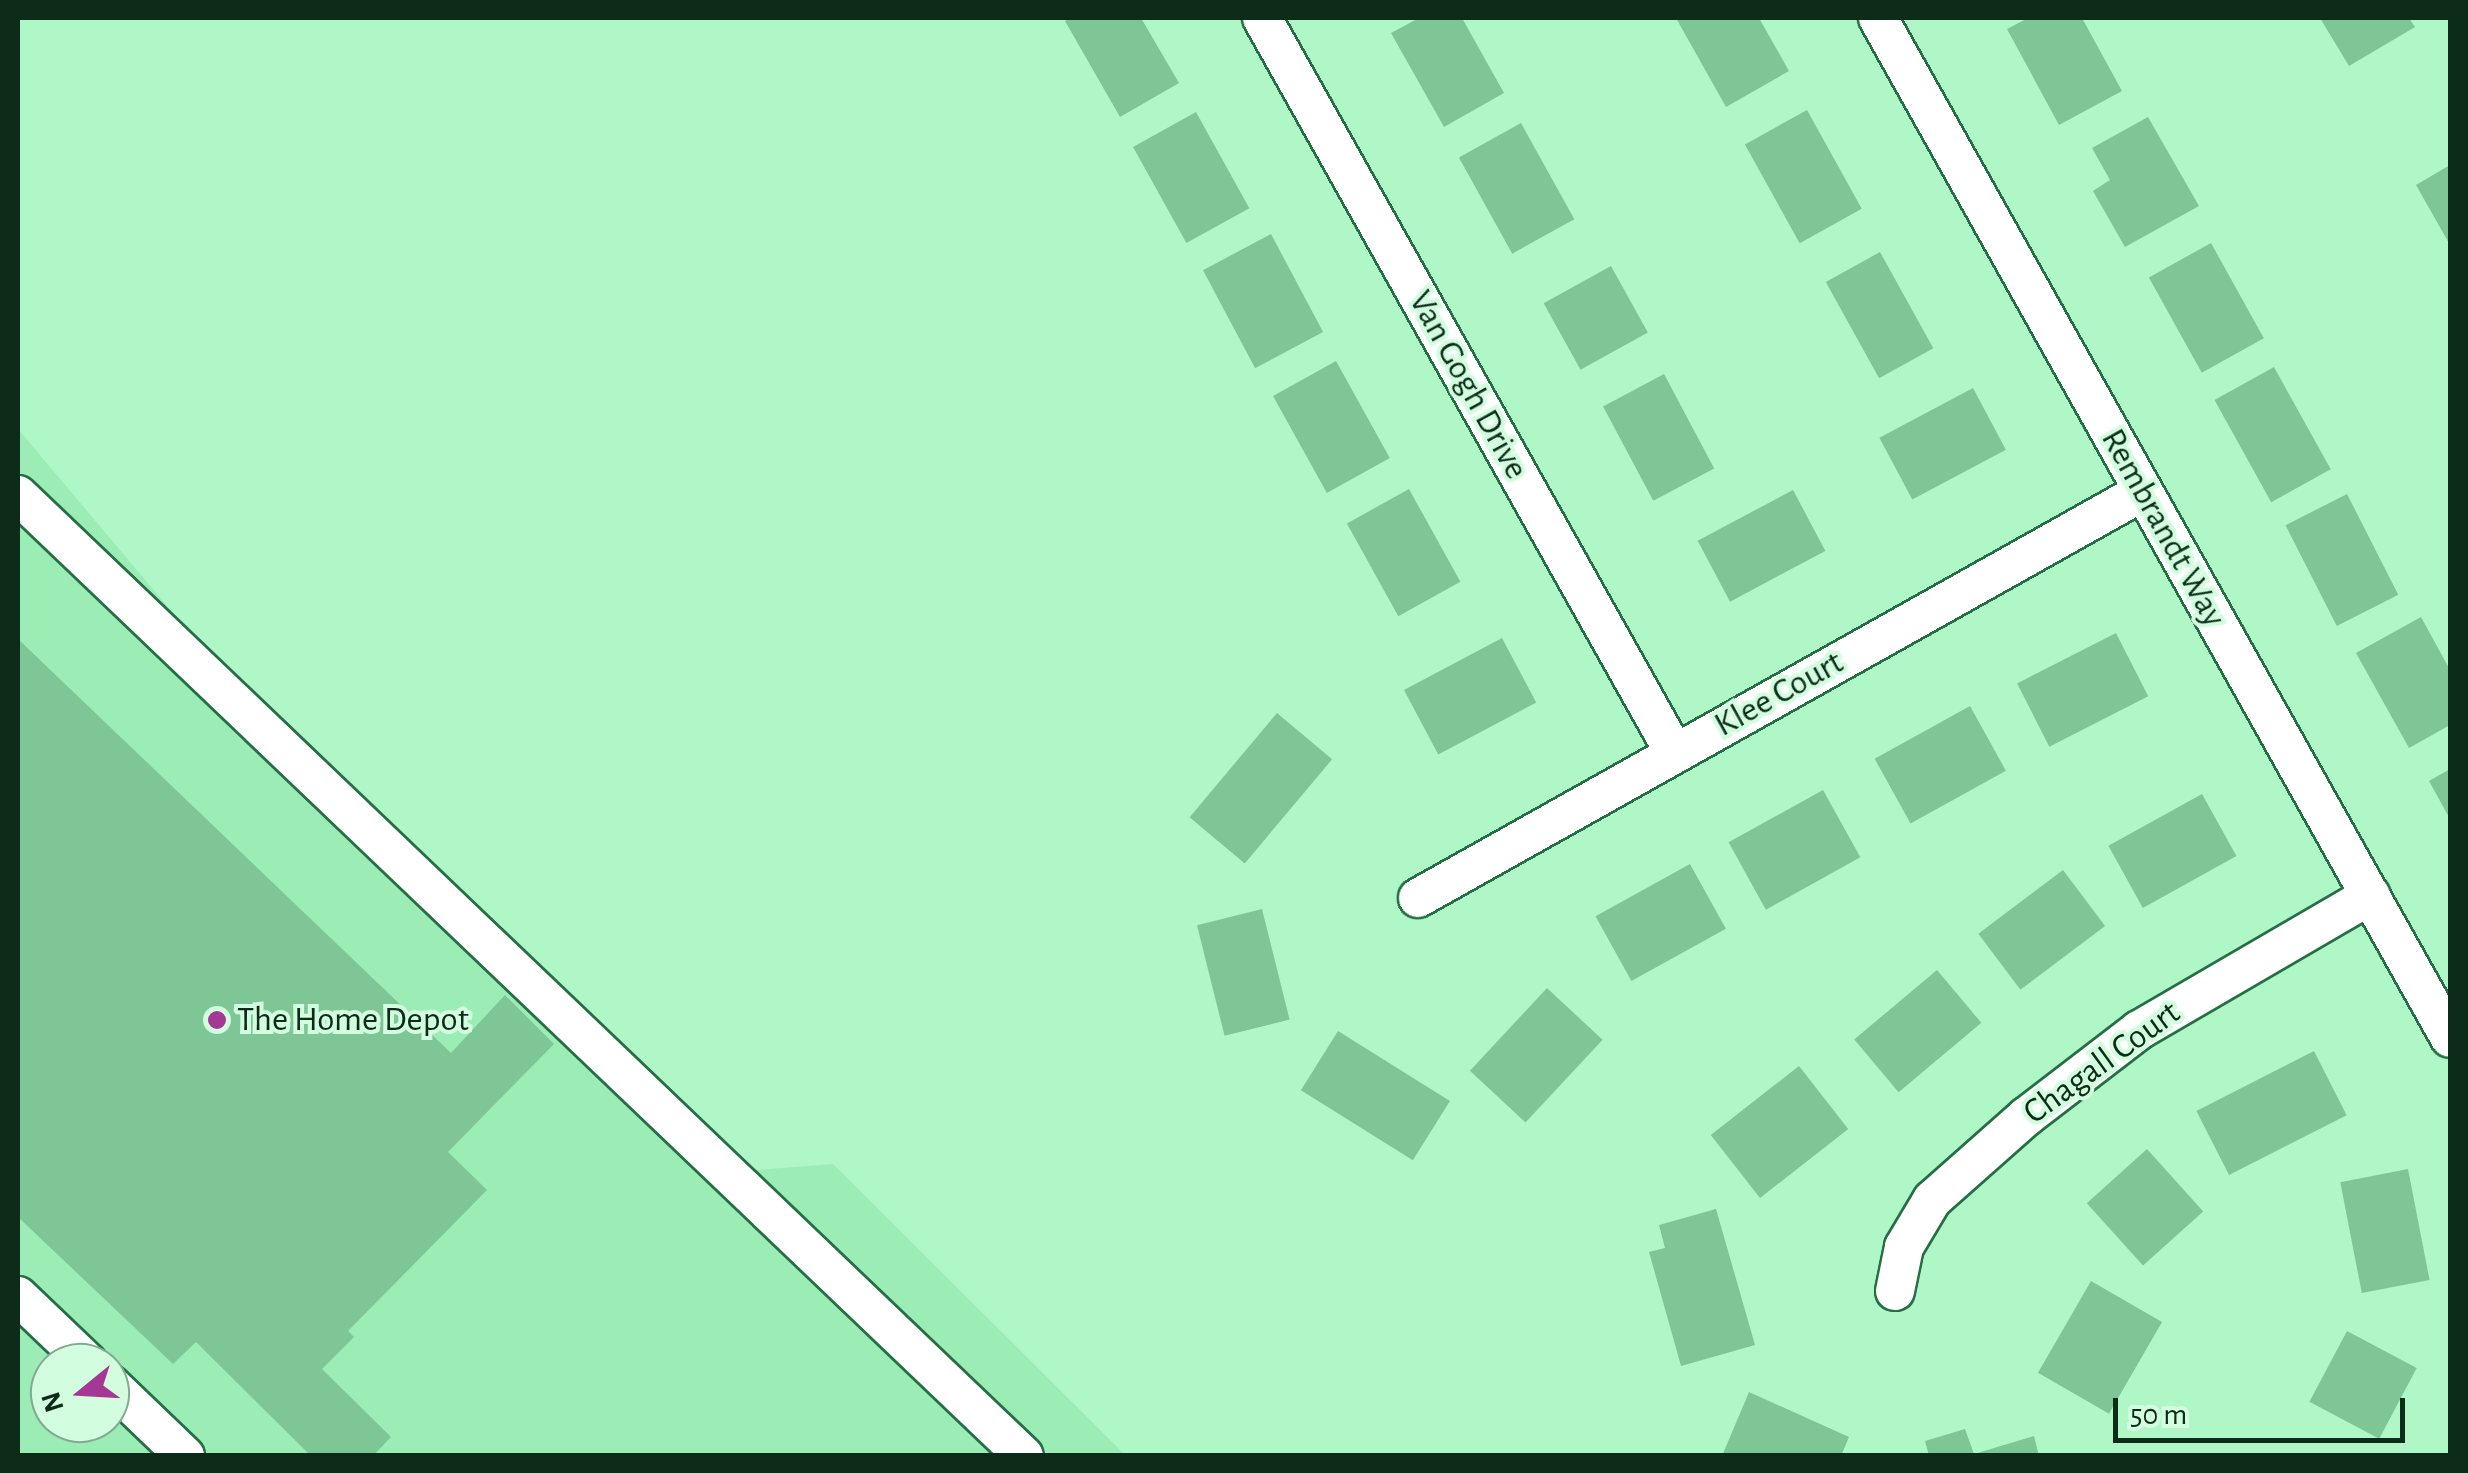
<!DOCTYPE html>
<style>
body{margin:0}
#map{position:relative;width:2468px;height:1473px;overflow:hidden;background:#aff7c6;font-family:"Alegreya Sans",sans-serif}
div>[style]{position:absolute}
.built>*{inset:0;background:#9cecb6}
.building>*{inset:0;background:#7fc696;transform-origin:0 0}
.roads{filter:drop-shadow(2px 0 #266e44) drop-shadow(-2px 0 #266e44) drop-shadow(0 2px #266e44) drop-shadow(0 -2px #266e44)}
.minor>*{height:38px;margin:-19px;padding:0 19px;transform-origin:19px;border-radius:19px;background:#fff}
.dots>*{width:28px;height:28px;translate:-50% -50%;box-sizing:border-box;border:5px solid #d2fddf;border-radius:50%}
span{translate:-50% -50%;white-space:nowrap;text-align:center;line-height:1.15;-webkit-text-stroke:8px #d2fddf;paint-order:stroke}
.street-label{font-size:35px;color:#0d2b19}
.poi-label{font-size:35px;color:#0d2b19}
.left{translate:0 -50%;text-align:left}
.frame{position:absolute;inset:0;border:20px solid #0d2b19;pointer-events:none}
.north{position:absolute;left:30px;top:1343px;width:100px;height:100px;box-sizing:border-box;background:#d2fddf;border:2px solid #83a990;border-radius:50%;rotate:252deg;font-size:28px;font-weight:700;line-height:40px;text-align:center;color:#0d2b19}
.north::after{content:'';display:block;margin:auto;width:35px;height:45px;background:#a53795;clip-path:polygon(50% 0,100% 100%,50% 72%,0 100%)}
.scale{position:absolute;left:2113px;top:1398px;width:292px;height:45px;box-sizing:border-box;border:5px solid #0d2b19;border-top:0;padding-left:12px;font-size:30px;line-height:35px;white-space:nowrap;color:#0d2b19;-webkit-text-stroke:8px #d2fddf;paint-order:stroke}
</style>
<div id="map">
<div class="built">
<div style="clip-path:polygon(evenodd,18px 429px,286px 747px,744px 1171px,833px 1164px,1125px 1455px,18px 1455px,18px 429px,50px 1363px,110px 1363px,110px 1423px,50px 1423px,50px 1363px)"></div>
</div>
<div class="building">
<div style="clip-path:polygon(1071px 18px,1141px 18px,1179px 83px,1120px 117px,1065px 21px)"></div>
<div style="clip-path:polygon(1419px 18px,1462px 18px,1504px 93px,1444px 127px,1391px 33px)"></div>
<div style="clip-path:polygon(1676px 18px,1759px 18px,1789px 71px,1726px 107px)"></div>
<div style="clip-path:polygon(2028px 18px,2082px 18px,2122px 91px,2059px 125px,2007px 29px)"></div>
<div style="clip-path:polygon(2320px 18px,2409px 18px,2415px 27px,2349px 66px)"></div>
<div style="left:1807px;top:110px;width:113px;height:71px;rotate:61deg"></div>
<div style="left:1196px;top:112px;width:110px;height:72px;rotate:61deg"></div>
<div style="clip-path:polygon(2148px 117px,2199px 206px,2125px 247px,2093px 191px,2110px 180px,2092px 148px)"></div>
<div style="left:1521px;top:123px;width:110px;height:71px;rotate:61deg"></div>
<div style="clip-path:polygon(2450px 165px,2450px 245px,2416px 185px)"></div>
<div style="left:1271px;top:234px;width:111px;height:77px;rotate:62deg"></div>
<div style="left:2211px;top:243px;width:109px;height:71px;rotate:61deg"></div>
<div style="left:1880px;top:252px;width:110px;height:62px;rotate:61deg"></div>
<div style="left:1611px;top:266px;width:76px;height:77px;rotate:61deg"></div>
<div style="left:1336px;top:361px;width:111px;height:72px;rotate:61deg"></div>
<div style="left:2274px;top:367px;width:117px;height:68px;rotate:61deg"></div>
<div style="left:1664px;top:374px;width:107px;height:69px;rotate:62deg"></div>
<div style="left:1973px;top:388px;width:70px;height:106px;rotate:62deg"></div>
<div style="left:1409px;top:489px;width:106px;height:71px;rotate:61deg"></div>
<div style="left:1793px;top:490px;width:69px;height:108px;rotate:62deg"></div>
<div style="left:2347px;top:494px;width:113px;height:69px;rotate:63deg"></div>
<div style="clip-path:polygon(2421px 617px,2450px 670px,2450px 725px,2409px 748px,2356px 653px)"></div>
<div style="left:2116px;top:633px;width:71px;height:111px;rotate:63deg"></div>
<div style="left:1502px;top:638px;width:73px;height:111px;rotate:62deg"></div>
<div style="clip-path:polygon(18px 639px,451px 1053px,505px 995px,554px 1044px,448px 1152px,487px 1190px,348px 1331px,354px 1337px,322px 1369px,391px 1437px,373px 1456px,311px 1456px,196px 1342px,173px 1364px,18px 1217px)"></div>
<div style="left:1970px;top:706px;width:74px;height:109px;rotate:61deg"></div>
<div style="left:1277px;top:713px;width:72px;height:136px;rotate:40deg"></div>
<div style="clip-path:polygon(2450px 769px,2450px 819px,2429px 781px)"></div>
<div style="left:1823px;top:790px;width:77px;height:108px;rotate:61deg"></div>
<div style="left:2202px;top:794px;width:71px;height:107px;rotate:61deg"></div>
<div style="left:1690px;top:864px;width:74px;height:108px;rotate:61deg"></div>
<div style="left:2063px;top:870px;width:70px;height:106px;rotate:53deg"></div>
<div style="left:1262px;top:909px;width:114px;height:67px;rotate:76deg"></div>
<div style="left:1937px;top:970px;width:69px;height:108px;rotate:50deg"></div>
<div style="left:1547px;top:988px;width:76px;height:113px;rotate:43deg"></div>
<div style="left:1338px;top:1031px;width:132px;height:70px;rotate:32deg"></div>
<div style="left:2314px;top:1051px;width:72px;height:132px;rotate:63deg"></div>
<div style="left:1799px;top:1066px;width:80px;height:112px;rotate:52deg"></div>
<div style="left:2147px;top:1149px;width:84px;height:81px;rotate:48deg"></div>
<div style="left:2408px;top:1169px;width:113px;height:69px;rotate:79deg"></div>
<div style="clip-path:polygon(1716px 1209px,1755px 1345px,1681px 1366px,1649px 1252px,1665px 1248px,1659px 1225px)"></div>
<div style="left:2091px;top:1281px;width:82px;height:106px;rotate:30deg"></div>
<div style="left:2347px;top:1331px;width:79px;height:80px;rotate:28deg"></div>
<div style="clip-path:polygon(1749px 1392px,1849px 1437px,1841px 1456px,1722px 1456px)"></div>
<div style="clip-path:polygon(1965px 1429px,1974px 1454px,2034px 1436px,2039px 1456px,1929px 1456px,1925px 1441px)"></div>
</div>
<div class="roads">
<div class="minor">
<div style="left:1262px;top:18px;width:842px;rotate:60.69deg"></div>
<div style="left:1878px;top:18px;width:1169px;rotate:60.72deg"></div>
<div style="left:18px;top:495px;width:1391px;rotate:43.69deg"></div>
<div style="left:1418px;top:898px;width:830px;rotate:-29.28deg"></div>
<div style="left:1895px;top:1291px;width:45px;rotate:-78.4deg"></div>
<div style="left:1904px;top:1247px;width:55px;rotate:-59.2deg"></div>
<div style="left:1932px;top:1200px;width:127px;rotate:-41.5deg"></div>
<div style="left:2027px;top:1116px;width:141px;rotate:-37.5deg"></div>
<div style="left:2139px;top:1030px;width:268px;rotate:-30.2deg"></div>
<div style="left:18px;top:1296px;width:97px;rotate:43.7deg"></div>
<div style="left:110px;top:1384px;width:104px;rotate:43.8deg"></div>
</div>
</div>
<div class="dots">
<div style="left:217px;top:1020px;background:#a53795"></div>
</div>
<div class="street-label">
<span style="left:1468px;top:385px;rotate:61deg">Van Gogh Drive</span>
<span style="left:2163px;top:528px;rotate:61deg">Rembrandt Way</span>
<span style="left:1779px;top:694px;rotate:-29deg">Klee Court</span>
<span style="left:2102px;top:1063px;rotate:-36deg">Chagall Court</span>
</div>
<div class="poi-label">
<span class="left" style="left:237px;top:1020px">The Home Depot</span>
</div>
<div class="frame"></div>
<div class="north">N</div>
<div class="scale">50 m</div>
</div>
